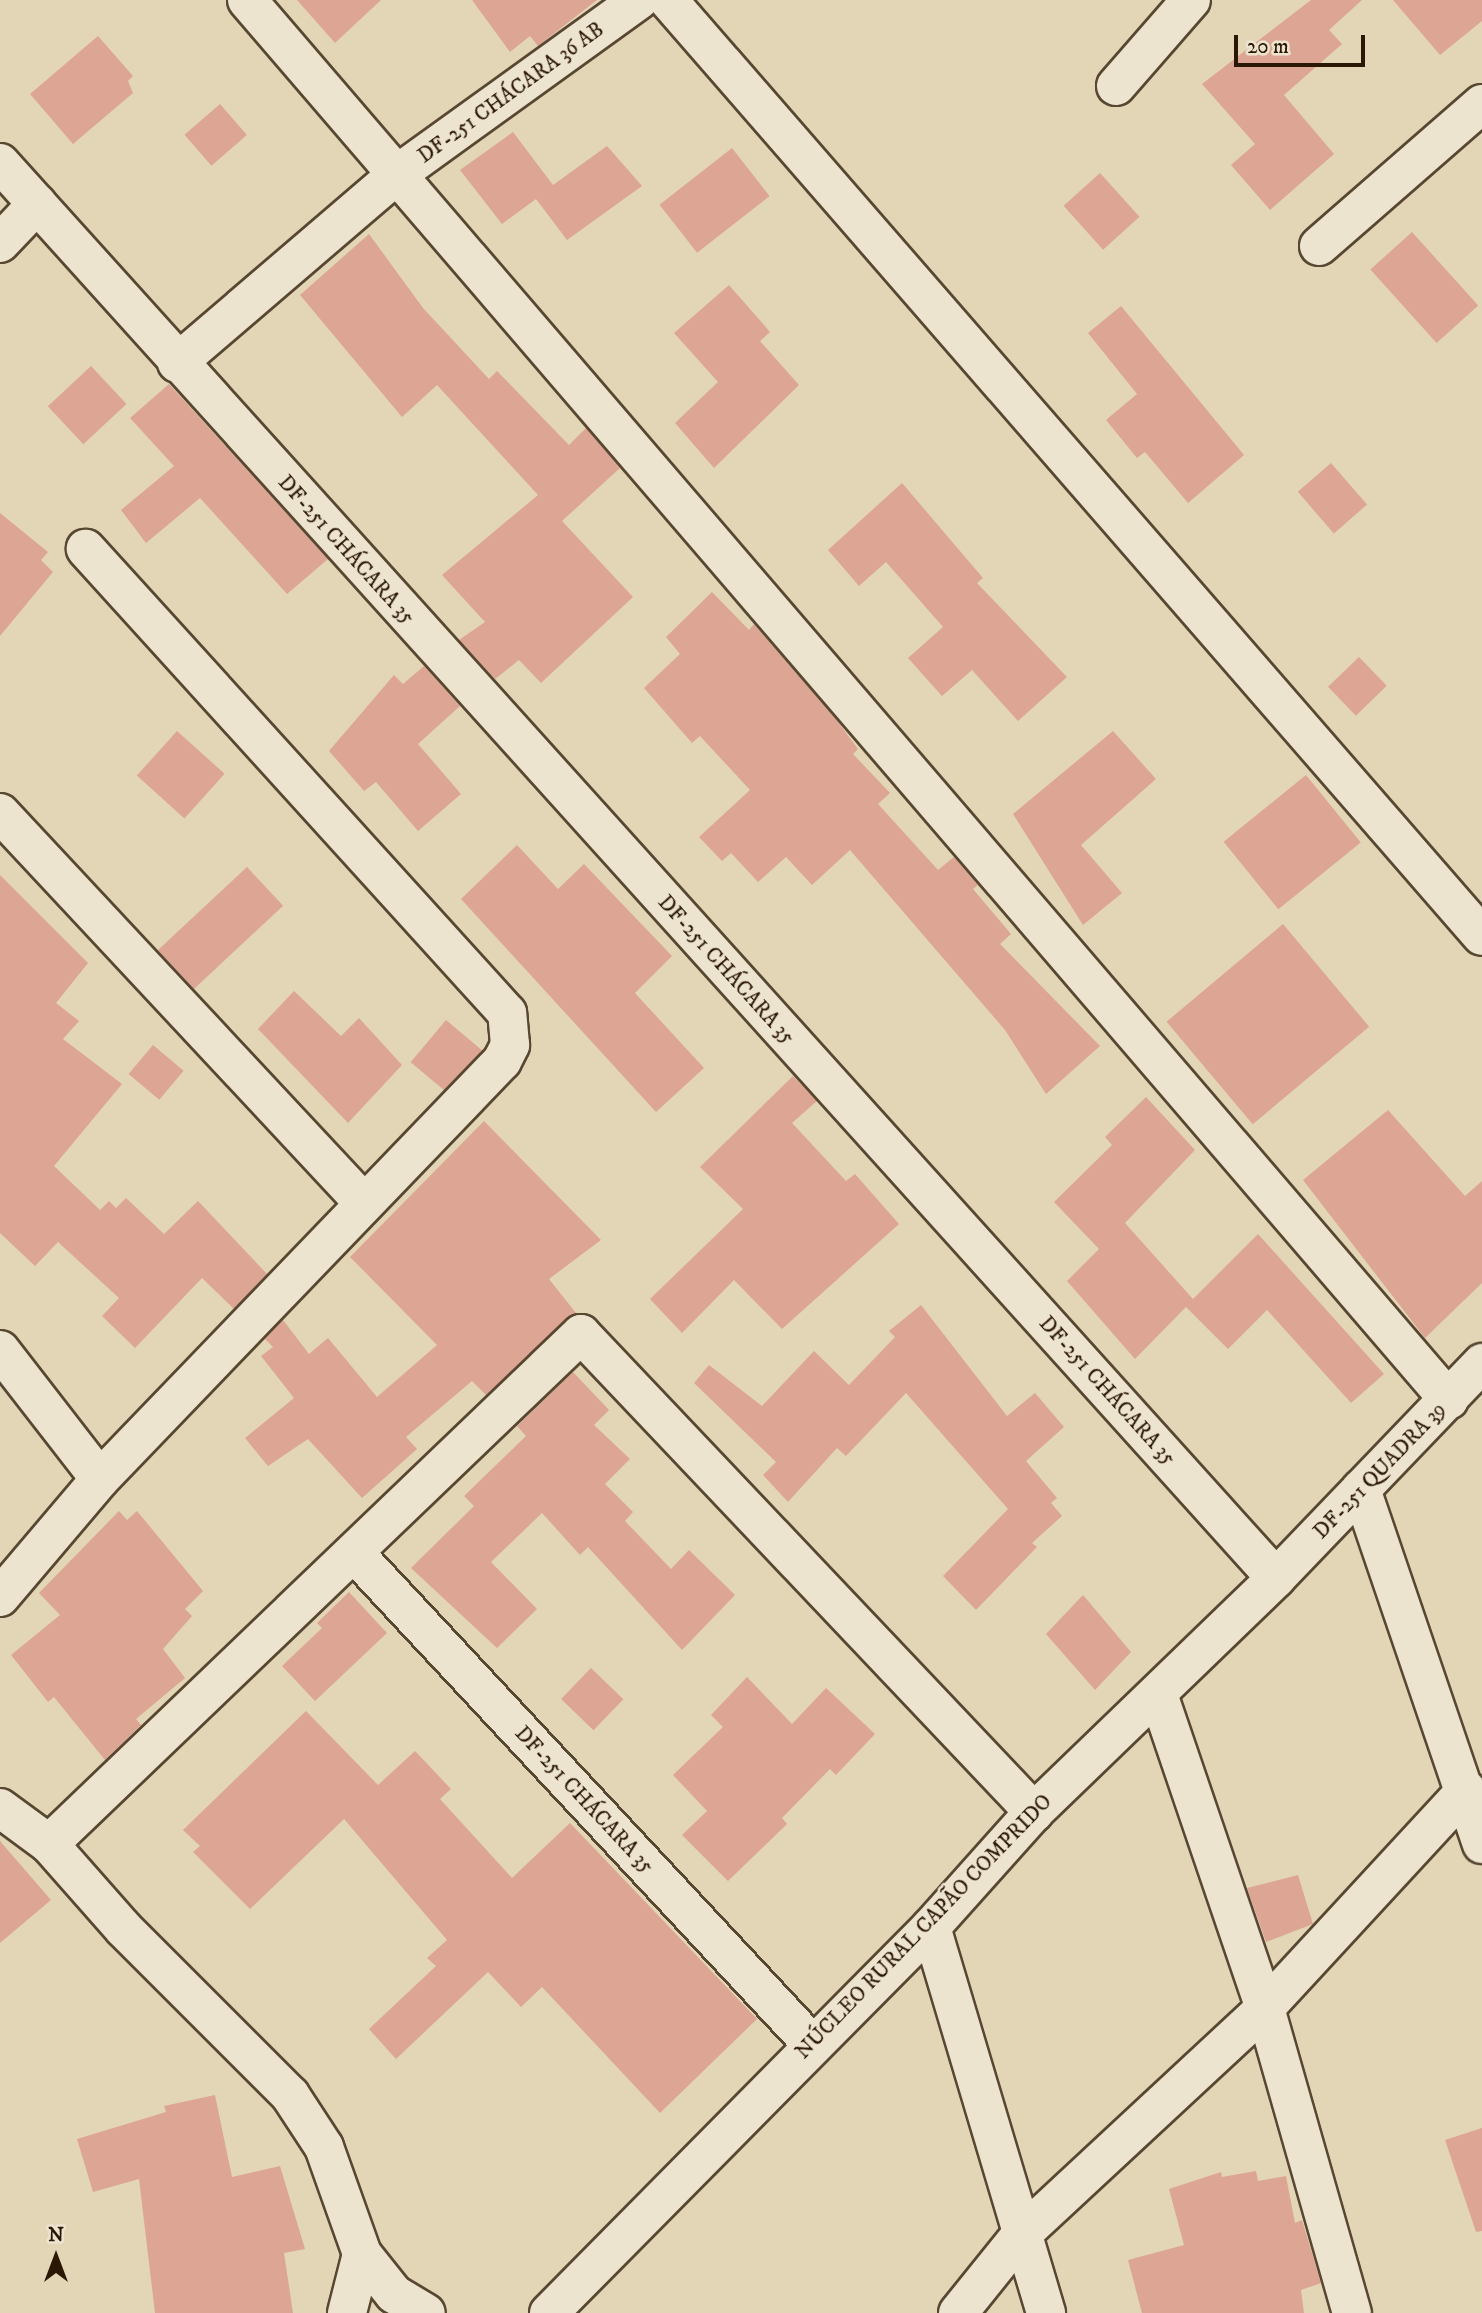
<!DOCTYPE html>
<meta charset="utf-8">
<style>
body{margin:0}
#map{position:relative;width:1482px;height:2313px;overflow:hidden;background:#e3d6b7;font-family:"IM FELL DW Pica",serif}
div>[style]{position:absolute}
.building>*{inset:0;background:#dda593;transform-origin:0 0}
.roads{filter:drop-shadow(2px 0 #584731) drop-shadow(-2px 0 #584731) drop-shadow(0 2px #584731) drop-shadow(0 -2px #584731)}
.street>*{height:38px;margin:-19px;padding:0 19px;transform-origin:19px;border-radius:19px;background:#ede4d0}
.secondary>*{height:38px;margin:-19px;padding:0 19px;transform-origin:19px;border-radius:19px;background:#ede4d0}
span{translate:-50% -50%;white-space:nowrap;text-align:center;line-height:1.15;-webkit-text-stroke:5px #ede4d0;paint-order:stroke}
.street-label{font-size:21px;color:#2a1704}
.north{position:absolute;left:21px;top:2222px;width:70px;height:70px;-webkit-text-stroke:5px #ede4d0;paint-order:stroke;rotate:0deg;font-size:19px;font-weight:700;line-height:28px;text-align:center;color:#2a1704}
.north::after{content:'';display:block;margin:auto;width:24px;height:32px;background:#2a1704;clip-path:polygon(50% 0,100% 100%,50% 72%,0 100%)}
.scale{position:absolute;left:1234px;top:35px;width:131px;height:32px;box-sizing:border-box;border:4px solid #2a1704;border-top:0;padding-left:9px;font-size:21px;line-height:24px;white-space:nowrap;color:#2a1704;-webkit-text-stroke:5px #ede4d0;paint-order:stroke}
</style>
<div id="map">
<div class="building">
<div style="clip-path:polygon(297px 0,381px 0,335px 43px)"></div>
<div style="clip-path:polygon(472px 0,597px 0,538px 46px,530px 36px,510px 52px)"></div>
<div style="clip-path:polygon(1311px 0,1362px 0,1329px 30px,1342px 44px,1284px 95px,1334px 154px,1270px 210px,1231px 165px,1255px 144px,1202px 84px)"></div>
<div style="clip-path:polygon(1393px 0,1482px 0,1482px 21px,1440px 55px)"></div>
<div style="clip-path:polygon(98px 36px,133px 76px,128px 81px,133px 93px,73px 144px,30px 94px)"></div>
<div style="left:220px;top:104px;width:41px;height:47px;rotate:49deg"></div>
<div style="clip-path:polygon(513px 132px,553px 185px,607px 146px,642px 186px,567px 240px,536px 199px,502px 224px,460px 170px)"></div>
<div style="left:732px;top:148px;width:61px;height:92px;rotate:52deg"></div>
<div style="left:1100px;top:173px;width:59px;height:49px;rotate:48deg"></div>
<div style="left:1412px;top:232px;width:99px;height:56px;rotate:48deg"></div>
<div style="clip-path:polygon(369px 234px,423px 308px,489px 379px,497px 371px,569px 445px,586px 428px,620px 468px,562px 521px,633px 597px,541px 683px,519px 660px,495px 679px,459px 640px,485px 622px,442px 575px,538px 495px,437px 385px,402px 417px,300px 295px)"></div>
<div style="clip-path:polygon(729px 285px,770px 332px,760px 341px,799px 385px,714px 468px,675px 423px,718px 382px,674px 333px)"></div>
<div style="clip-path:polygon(1121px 306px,1244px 455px,1188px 503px,1145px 452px,1137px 458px,1106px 420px,1137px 394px,1088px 333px)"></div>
<div style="left:91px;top:366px;width:52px;height:59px;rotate:47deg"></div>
<div style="clip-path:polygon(169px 384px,328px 559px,287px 594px,200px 498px,146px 543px,121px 510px,174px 466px,130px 418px)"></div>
<div style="left:1331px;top:463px;width:55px;height:44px;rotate:49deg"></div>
<div style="clip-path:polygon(902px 483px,983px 578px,977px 583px,1067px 677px,1018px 721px,972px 670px,942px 696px,908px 658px,943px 627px,886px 562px,859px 586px,828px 550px)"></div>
<div style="clip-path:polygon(0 513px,48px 552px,41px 560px,53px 572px,0 636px)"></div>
<div style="clip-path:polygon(712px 592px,749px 630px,754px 624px,835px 718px,858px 749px,853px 754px,890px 793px,878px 804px,938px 870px,954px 857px,978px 885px,973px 889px,1011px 934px,1000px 944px,1100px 1046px,1046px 1094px,1005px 1030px,850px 850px,812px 885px,786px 857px,758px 882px,731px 853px,722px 861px,699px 837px,750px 790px,700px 736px,692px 743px,644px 688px,680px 654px,666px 637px)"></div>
<div style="left:1359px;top:657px;width:40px;height:43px;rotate:46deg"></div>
<div style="clip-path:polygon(424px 666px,460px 706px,418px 744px,461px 794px,418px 831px,376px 782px,364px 791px,329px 751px,394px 675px,403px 684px)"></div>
<div style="left:177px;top:731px;width:64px;height:60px;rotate:42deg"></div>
<div style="clip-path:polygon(1113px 731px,1156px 779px,1081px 845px,1122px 893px,1083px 925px,1013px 814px)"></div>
<div style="left:1306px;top:775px;width:87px;height:106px;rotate:51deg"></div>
<div style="clip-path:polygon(517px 845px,558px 889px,584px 864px,672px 956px,635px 993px,704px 1068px,656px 1112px,461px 899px)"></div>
<div style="left:247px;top:867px;width:53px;height:122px;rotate:47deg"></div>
<div style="clip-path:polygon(0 875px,88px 963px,56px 1003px,79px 1021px,63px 1039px,122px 1084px,54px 1166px,100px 1210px,109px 1201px,116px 1208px,126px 1198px,164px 1234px,198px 1201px,267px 1274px,234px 1309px,202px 1278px,135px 1348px,102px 1316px,119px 1298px,58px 1242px,35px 1266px,0 1233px)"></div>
<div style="left:1283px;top:924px;width:134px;height:152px;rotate:50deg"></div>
<div style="clip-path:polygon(294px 991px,341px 1036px,359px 1018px,402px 1065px,348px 1123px,258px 1029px)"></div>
<div style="left:446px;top:1020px;width:47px;height:55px;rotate:40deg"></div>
<div style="left:153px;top:1045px;width:40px;height:38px;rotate:40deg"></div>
<div style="clip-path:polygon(793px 1076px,817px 1101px,792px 1123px,846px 1181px,855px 1174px,899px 1224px,782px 1329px,734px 1280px,682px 1333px,650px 1299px,743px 1209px,700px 1167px)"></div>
<div style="clip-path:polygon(1146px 1097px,1195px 1150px,1125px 1223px,1193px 1299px,1258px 1234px,1384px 1374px,1351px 1403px,1267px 1310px,1228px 1349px,1186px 1307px,1135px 1359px,1067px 1281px,1099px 1249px,1054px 1202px,1112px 1145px,1105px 1137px)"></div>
<div style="clip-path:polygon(1388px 1110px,1465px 1196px,1482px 1181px,1482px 1283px,1425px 1338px,1303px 1180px)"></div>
<div style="clip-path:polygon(484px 1121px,601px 1240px,549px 1279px,576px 1313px,486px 1395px,472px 1381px,406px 1437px,417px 1449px,362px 1498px,308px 1439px,268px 1466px,245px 1438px,294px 1398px,261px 1356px,273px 1347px,265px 1339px,283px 1320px,309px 1354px,328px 1338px,377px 1397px,437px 1345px,350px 1257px)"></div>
<div style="clip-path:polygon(921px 1305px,1007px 1416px,1035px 1393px,1064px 1427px,1026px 1461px,1057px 1498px,1051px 1503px,1062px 1516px,1032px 1543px,1037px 1547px,976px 1610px,943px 1576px,1008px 1509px,906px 1393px,846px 1456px,837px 1448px,788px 1502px,763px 1475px,776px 1462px,694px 1383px,709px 1365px,762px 1406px,814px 1351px,849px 1385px,895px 1337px,889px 1331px)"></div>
<div style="clip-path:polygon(573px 1372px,609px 1410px,594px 1425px,630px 1459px,605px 1484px,633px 1512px,625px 1521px,671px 1569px,689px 1550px,735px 1595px,682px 1650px,588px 1547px,580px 1555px,542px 1513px,491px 1562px,537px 1609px,497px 1648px,411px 1568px,474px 1506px,464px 1496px,526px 1436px,517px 1426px)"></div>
<div style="clip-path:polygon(119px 1511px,127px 1520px,137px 1511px,203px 1591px,185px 1609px,192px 1616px,163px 1649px,185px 1678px,136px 1719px,141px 1725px,105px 1760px,54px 1697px,48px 1702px,11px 1655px,60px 1615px,39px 1593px)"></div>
<div style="clip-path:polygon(349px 1592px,387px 1633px,315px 1701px,282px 1666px,322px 1628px,317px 1623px)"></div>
<div style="clip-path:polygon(1083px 1595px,1131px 1652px,1095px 1690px,1046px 1634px)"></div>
<div style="left:591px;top:1668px;width:45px;height:43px;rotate:44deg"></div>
<div style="clip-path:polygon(747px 1677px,792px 1724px,826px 1688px,875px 1734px,836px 1775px,830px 1769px,782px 1818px,787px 1824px,728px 1881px,682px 1835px,707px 1811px,673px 1775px,723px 1727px,711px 1715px)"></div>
<div style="clip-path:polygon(306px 1711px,378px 1785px,415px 1751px,451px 1789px,440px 1799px,512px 1878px,570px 1823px,757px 2019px,660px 2113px,542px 1987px,521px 2007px,488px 1972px,396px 2059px,369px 2029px,436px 1966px,427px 1958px,447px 1940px,344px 1819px,250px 1909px,193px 1852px,200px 1846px,183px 1830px)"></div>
<div style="clip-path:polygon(0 1841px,51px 1900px,0 1943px)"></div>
<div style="clip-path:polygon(1298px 1875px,1313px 1924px,1266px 1942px,1247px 1888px)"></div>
<div style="clip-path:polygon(215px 2095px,232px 2177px,280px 2166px,305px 2249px,284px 2253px,293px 2313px,155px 2313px,139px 2179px,93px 2192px,77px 2139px,166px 2112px,164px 2106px)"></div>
<div style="clip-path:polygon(1482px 2128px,1482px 2231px,1476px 2232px,1445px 2140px)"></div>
<div style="clip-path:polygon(1256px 2171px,1258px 2181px,1286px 2176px,1295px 2223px,1302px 2220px,1321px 2283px,1301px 2290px,1304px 2313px,1142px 2313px,1128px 2260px,1184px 2245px,1169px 2189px,1221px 2172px,1222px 2177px)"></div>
</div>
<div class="roads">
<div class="street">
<div style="left:247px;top:0;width:1845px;rotate:49.35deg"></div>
<div style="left:668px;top:0;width:1240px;rotate:48.99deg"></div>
<div style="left:1116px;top:86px;width:114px;rotate:-48.9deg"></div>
<div style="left:0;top:163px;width:1905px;rotate:47.96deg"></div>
<div style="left:0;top:243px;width:54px;rotate:-46.5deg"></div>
<div style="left:1319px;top:246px;width:216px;rotate:-41.1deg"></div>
<div style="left:177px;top:363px;width:292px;rotate:-40.6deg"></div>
<div style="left:399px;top:173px;width:296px;rotate:-35.8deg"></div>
<div style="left:0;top:813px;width:532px;rotate:46.98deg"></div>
<div style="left:0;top:1350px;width:163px;rotate:52.2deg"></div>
<div style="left:1361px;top:1489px;width:375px;rotate:71.2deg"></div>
<div style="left:356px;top:1555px;width:669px;rotate:47deg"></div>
<div style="left:0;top:1597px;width:155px;rotate:-49.7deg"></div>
<div style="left:100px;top:1479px;width:580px;rotate:-46.12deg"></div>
<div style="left:502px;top:1061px;width:18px;rotate:-63deg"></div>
<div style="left:510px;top:1045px;width:32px;rotate:-95deg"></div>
<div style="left:507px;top:1013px;width:627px;rotate:-132.22deg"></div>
<div style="left:1158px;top:1694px;width:332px;rotate:71.2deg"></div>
<div style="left:1265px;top:2008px;width:317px;rotate:74.1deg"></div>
<div style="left:49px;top:1844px;width:737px;rotate:-43.79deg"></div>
<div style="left:581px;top:1334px;width:659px;rotate:46.54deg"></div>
<div style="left:931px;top:1927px;width:403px;rotate:73.4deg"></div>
<div style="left:362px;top:2254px;width:51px;rotate:51.3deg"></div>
<div style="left:394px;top:2294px;width:37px;rotate:31deg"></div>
<div style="left:549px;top:2313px;width:543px;rotate:-45.3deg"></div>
<div style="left:931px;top:1927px;width:154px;rotate:-48.2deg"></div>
<div style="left:1034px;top:1812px;width:337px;rotate:-44deg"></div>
<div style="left:1276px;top:1578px;width:298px;rotate:-46.2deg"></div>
<div style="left:958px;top:2313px;width:99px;rotate:-51.2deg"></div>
<div style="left:1020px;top:2236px;width:335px;rotate:-42.9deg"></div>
<div style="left:1265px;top:2008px;width:297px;rotate:-47.3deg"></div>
</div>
<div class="secondary">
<div style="left:0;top:1808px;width:61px;rotate:36.3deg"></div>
<div style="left:49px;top:1844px;width:113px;rotate:48.6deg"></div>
<div style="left:124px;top:1929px;width:235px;rotate:45deg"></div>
<div style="left:290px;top:2095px;width:62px;rotate:56.8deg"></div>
<div style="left:324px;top:2147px;width:114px;rotate:70.4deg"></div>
<div style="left:362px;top:2254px;width:61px;rotate:104.3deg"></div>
</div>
</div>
<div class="street-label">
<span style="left:511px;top:93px;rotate:-36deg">DF-251 CHÁCARA 36 AB</span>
<span style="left:346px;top:550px;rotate:48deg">DF-251 CHÁCARA 35</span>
<span style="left:726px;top:970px;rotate:48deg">DF-251 CHÁCARA 35</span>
<span style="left:1107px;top:1391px;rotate:48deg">DF-251 CHÁCARA 35</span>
<span style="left:1380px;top:1471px;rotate:-46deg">DF-251 QUADRA 39</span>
<span style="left:584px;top:1800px;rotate:47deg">DF-251 CHÁCARA 35</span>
<span style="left:924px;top:1927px;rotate:-46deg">NÚCLEO RURAL CAPÃO COMPRIDO</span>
</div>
<div class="north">N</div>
<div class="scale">20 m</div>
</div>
